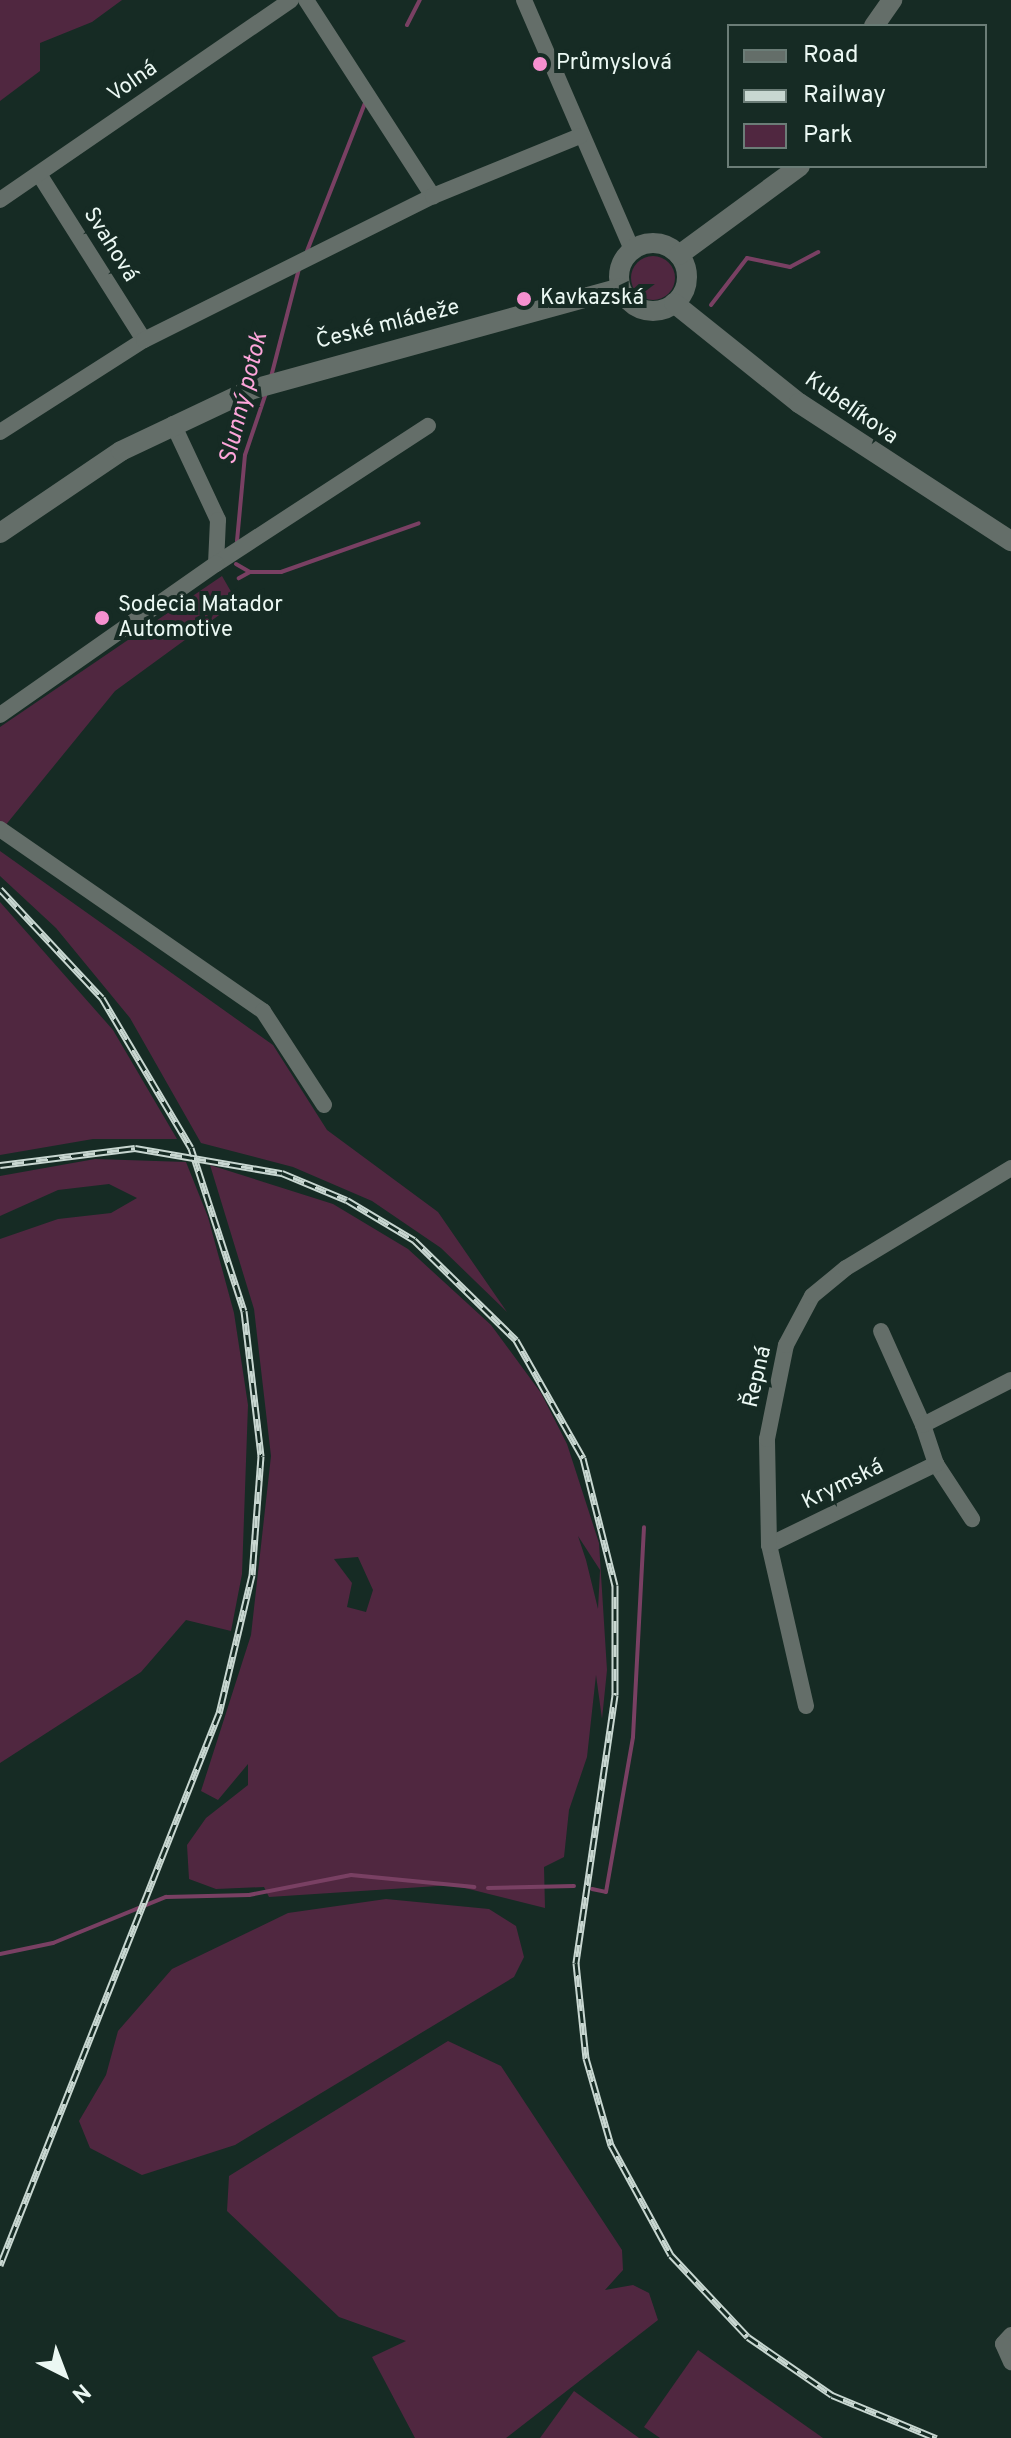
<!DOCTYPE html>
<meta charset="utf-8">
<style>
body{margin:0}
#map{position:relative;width:1011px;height:2438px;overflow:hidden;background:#162b24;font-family:Overpass,sans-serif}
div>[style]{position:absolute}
.green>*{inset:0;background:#502740}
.round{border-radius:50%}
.stream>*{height:4px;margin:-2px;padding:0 2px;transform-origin:2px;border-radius:2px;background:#794063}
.minor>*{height:16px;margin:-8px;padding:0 8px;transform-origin:8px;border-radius:8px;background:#646e69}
.tertiary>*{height:20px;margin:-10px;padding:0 10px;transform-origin:10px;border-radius:10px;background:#646e69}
.tertiary>.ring{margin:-10px;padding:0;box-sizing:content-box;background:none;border:20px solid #646e69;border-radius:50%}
.rail>*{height:7px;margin-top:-3.5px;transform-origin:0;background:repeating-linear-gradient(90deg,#162b24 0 12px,#c8d7d1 0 24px);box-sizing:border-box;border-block:2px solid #c8d7d1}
.dots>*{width:22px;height:22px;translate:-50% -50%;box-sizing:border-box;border:4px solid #162b24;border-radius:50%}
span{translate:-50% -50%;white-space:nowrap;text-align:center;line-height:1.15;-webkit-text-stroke:8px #162b24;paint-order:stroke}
.poi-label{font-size:22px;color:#ebf8f3}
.left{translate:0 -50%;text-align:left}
.street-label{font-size:22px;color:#ebf8f3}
.water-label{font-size:24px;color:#fda5da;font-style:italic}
.legend{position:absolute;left:727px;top:24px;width:260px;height:144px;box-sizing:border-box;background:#162b24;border:2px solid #6b7d77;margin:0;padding:10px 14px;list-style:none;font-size:24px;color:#ebf8f3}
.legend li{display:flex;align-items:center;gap:16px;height:40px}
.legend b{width:40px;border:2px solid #6b7d77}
.north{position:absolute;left:24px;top:2334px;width:80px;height:80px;-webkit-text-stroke:6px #162b24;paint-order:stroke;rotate:138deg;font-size:22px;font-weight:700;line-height:32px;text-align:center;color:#ebf8f3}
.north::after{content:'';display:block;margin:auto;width:28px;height:36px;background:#ebf8f3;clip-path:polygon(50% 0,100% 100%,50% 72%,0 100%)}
</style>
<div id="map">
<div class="green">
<div style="clip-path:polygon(0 0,122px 0,92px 22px,40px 43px,40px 71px,0 101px)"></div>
<div class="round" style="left:631px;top:256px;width:44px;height:44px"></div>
<div style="clip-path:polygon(222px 576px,237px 602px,115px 691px,0 832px,0 727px)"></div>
<div style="clip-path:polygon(0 851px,273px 1045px,327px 1130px,438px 1212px,507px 1312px,441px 1248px,372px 1201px,293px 1167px,201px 1143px,130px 1018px,56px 928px,0 876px)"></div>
<div style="clip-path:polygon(0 902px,113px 1030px,177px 1139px,93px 1139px,0 1155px)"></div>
<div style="clip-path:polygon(95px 1159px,186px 1162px,208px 1217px,234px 1313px,248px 1405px,242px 1574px,231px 1631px,186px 1620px,141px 1672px,0 1763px,0 1239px,58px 1219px,111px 1213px,137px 1198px,109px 1184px,58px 1190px,0 1216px,0 1176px)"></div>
<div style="clip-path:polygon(evenodd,210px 1165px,333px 1204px,408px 1249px,491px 1325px,541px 1393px,567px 1444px,599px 1543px,607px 1670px,602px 1719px,596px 1675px,587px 1757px,569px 1810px,564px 1857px,544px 1867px,545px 1908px,453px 1885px,269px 1897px,264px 1887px,216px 1889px,189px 1879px,187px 1845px,206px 1818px,248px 1785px,248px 1764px,218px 1800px,201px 1791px,251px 1635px,271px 1456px,254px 1309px,210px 1165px,578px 1536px,600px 1570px,598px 1609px,586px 1560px,578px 1536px,210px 1165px,358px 1557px,373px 1590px,366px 1612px,347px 1607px,352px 1583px,334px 1559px,358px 1557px)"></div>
<div style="clip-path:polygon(386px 1899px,489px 1909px,516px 1926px,524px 1957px,514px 1977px,235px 2145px,142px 2175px,90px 2148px,79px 2121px,106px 2075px,118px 2031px,172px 1969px,288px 1913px)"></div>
<div style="clip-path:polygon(448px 2041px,501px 2066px,622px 2250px,623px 2270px,605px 2290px,633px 2285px,649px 2293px,658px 2320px,506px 2438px,415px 2438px,372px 2357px,406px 2341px,339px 2317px,227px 2211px,229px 2176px)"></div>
<div style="clip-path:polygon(698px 2350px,823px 2438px,660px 2438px,644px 2427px)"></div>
<div style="clip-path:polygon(574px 2391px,639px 2438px,540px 2438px)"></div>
</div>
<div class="stream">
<div style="left:407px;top:25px;width:28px;rotate:-63deg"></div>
<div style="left:307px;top:251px;width:159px;rotate:-68.6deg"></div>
<div style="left:711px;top:305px;width:59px;rotate:-52.5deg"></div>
<div style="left:747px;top:258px;width:44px;rotate:11.8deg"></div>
<div style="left:790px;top:267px;width:32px;rotate:-28deg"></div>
<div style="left:271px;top:377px;width:112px;rotate:-75.5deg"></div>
<div style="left:237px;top:541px;width:86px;rotate:-84.7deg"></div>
<div style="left:245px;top:455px;width:65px;rotate:-71.3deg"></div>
<div style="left:236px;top:564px;width:16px;rotate:30deg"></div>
<div style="left:250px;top:572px;width:13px;rotate:151deg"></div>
<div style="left:250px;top:572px;width:31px"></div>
<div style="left:281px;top:572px;width:146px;rotate:-19.5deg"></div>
<div style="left:488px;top:1888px;width:86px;rotate:-1.3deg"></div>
<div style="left:592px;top:1889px;width:14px;rotate:12deg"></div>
<div style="left:606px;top:1892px;width:157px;rotate:-80.1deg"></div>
<div style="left:633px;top:1737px;width:210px;rotate:-87deg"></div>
<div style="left:0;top:1954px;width:54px;rotate:-11.7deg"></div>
<div style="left:53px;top:1943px;width:122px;rotate:-22.2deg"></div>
<div style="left:166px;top:1897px;width:83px;rotate:-1.4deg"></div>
<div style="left:249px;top:1895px;width:104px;rotate:-11.1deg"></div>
<div style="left:351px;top:1875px;width:124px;rotate:5.6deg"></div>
</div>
<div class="minor">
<div style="left:306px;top:0;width:234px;rotate:57.1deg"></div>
<div style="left:524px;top:0;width:272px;rotate:66.6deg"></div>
<div style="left:39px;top:174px;width:196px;rotate:57.7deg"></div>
<div style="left:0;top:200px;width:353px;rotate:-34.5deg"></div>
<div style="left:173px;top:424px;width:106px;rotate:64.9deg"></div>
<div style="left:218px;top:520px;width:44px;rotate:92.6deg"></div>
<div style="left:216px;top:564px;width:253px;rotate:-33.1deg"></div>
<div style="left:0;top:432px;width:171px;rotate:-32.6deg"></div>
<div style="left:144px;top:340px;width:323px;rotate:-26.5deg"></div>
<div style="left:433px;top:196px;width:159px;rotate:-22.2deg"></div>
<div style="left:0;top:715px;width:264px;rotate:-35deg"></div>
<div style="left:0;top:829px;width:320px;rotate:34.7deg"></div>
<div style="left:263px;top:1011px;width:112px;rotate:57deg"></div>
<div style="left:881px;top:1331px;width:103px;rotate:65.9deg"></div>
<div style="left:936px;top:1464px;width:66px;rotate:56.8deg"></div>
<div style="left:769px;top:1545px;width:186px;rotate:-25.9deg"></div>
<div style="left:936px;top:1464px;width:41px;rotate:-108.4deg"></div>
<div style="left:923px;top:1425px;width:99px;rotate:-27.1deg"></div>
<div style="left:806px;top:1706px;width:165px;rotate:-102.9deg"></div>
<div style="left:769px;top:1545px;width:106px;rotate:-91.1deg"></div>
<div style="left:767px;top:1439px;width:96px;rotate:-78.6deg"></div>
<div style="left:786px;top:1345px;width:55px;rotate:-62deg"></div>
<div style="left:812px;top:1296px;width:44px;rotate:-39.5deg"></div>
<div style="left:846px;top:1268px;width:193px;rotate:-31.2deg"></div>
<div style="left:1011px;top:2335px;width:12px;rotate:132deg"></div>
<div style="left:1003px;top:2344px;width:20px;rotate:66deg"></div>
</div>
<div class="tertiary">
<div style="left:874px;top:26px;width:32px;rotate:-55deg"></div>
<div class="ring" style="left:619px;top:243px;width:48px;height:48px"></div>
<div style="left:679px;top:255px;width:150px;rotate:-36.3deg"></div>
<div style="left:674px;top:303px;width:160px;rotate:38.7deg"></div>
<div style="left:799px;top:403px;width:253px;rotate:33.1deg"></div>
<div style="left:0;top:533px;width:146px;rotate:-34.1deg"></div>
<div style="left:121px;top:451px;width:143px;rotate:-25.3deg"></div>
<div style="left:250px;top:390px;width:384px;rotate:-15.4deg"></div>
</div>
<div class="rail">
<div style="left:0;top:889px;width:149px;rotate:46.9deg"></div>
<div style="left:102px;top:998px;width:174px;rotate:59.3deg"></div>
<div style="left:191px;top:1148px;width:171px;rotate:72deg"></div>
<div style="left:244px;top:1311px;width:146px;rotate:83.3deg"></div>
<div style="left:261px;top:1456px;width:119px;rotate:94.3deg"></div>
<div style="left:252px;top:1575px;width:142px;rotate:103.4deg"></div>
<div style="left:219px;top:1713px;width:594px;rotate:111.64deg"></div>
<div style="left:0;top:1165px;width:136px;rotate:-7.2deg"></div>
<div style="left:135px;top:1148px;width:149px;rotate:9.7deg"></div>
<div style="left:282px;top:1173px;width:70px;rotate:22.6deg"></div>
<div style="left:347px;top:1200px;width:78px;rotate:30.8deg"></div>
<div style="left:414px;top:1240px;width:143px;rotate:44.4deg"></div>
<div style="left:516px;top:1340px;width:136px;rotate:60.4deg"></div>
<div style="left:583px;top:1458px;width:131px;rotate:75.9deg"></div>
<div style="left:615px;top:1585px;width:110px;rotate:90deg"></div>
<div style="left:615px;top:1695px;width:271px;rotate:98.3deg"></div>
<div style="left:576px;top:1963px;width:96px;rotate:84deg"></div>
<div style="left:586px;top:2058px;width:91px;rotate:74deg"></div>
<div style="left:611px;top:2145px;width:125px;rotate:61.4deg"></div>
<div style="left:671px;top:2255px;width:112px;rotate:46.8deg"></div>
<div style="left:748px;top:2337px;width:102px;rotate:34.6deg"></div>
<div style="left:832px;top:2395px;width:113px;rotate:22.5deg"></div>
</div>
<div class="dots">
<div style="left:540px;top:64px;background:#f690cf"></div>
<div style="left:524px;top:299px;background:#f690cf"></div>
<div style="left:102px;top:618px;background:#f690cf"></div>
</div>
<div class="poi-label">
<span class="left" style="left:556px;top:64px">Průmyslová</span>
<span class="left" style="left:540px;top:299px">Kavkazská</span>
<span class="left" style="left:118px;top:618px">Sodecia Matador<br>Automotive</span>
</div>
<div class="street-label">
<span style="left:133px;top:82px;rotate:-35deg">Volná</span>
<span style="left:110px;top:245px;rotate:58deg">Svahová</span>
<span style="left:388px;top:325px;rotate:-14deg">České mládeže</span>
<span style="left:851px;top:409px;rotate:35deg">Kubelíkova</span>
<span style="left:758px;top:1377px;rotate:-77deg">Řepná</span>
<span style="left:843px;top:1485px;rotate:-26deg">Krymská</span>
</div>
<div class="water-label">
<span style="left:245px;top:399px;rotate:-76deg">Slunný potok</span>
</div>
<ul class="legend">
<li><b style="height:10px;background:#646e69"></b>Road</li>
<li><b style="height:10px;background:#c8d7d1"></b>Railway</li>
<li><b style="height:22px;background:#502740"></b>Park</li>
</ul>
<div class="north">N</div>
</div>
